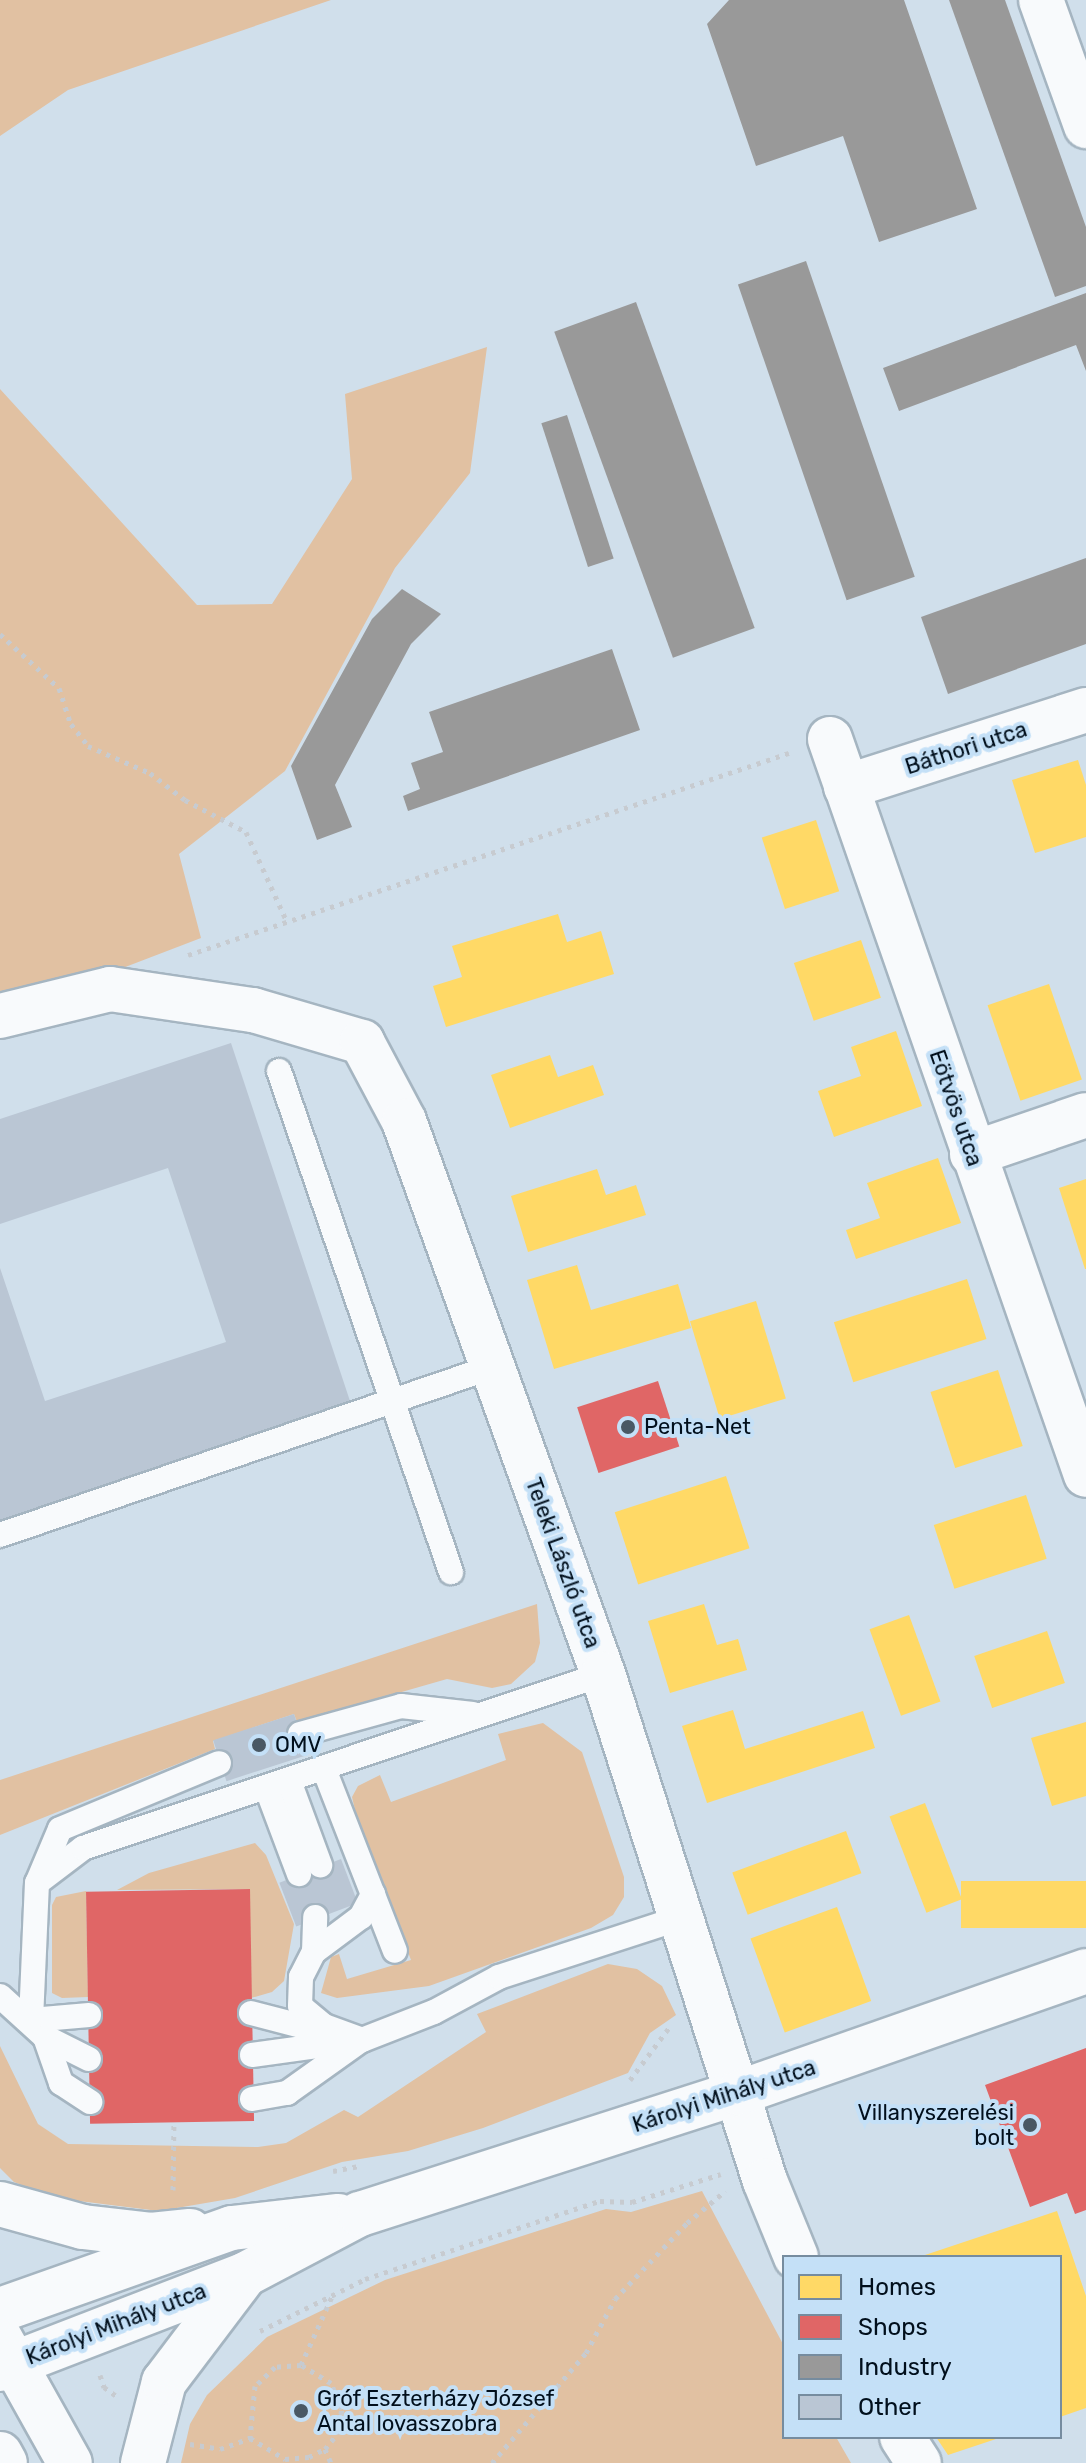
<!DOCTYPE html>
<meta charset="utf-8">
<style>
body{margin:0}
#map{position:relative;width:1086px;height:2463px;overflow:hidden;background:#d0dfeb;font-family:Rubik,sans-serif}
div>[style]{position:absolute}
.green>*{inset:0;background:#e1c1a2}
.homes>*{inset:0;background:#ffd966;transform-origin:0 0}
.shops>*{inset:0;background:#e06666;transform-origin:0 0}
.industry>*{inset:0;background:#999;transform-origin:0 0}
.building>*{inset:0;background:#bac6d4;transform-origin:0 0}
.path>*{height:5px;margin-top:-2.5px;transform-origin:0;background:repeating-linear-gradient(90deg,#c7cbd0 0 4px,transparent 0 10px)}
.roads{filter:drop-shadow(2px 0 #a5b5c1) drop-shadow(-2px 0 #a5b5c1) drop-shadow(0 2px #a5b5c1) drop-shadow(0 -2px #a5b5c1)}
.lane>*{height:24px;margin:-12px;padding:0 12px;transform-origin:12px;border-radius:12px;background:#f8fafc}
.street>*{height:44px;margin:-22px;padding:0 22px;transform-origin:22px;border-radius:22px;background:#f8fafc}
.secondary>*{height:44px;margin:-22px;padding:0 22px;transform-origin:22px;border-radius:22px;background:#f8fafc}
.dots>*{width:22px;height:22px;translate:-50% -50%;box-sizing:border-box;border:4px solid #c4e0f7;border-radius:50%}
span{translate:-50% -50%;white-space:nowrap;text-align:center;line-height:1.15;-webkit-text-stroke:8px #c4e0f7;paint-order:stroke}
.street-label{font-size:22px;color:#010f1c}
.poi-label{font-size:22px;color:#010f1c}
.left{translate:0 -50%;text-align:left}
.right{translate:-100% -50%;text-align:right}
.legend{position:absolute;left:782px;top:2255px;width:280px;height:184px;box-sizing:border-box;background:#c4e0f7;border:2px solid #768c9f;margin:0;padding:10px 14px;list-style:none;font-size:24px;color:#010f1c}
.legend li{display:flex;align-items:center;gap:16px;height:40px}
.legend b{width:40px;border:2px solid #768c9f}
</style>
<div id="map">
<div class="green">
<div style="clip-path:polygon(0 0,331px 0,68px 90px,0 136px)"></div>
<div style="clip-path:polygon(487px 347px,470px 473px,395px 568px,285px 771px,179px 854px,201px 938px,0 1015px,0 389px,197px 605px,272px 604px,352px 479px,345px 394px)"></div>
<div style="clip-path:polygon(537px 1604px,540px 1643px,535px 1662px,511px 1684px,492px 1688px,447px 1679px,297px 1722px,294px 1714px,213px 1741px,215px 1749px,0 1835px,0 1780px)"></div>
<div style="clip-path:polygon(543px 1723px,582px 1752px,624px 1877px,624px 1897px,613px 1915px,591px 1928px,429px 1986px,337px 1998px,321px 1993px,331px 1957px,339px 1954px,347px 1979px,411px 1960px,356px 1814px,352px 1797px,358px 1786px,380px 1775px,391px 1802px,506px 1760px,498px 1734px)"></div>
<div style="clip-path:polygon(255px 1843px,266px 1855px,294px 1924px,284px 1981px,272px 1992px,251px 1998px,249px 1889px,117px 1890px,149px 1873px)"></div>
<div style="clip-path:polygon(86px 1891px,88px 1997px,62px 1998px,52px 1993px,52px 1905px,56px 1897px)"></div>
<div style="clip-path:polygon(608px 1964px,637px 1969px,662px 1986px,676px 2015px,650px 2033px,628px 2073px,483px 2128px,408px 2151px,342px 2162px,235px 2198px,159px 2211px,55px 2198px,14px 2182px,0 2168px,0 2046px,38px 2124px,68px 2144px,258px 2147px,286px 2143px,344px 2110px,358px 2117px,486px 2032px,477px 2014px)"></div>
<div style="clip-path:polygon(702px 2191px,784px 2346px,784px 2437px,836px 2437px,851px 2463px,181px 2463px,190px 2424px,207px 2395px,267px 2337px,385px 2280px,606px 2209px,631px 2212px)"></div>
</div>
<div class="homes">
<div style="clip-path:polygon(1078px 760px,1086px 785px,1086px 837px,1035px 853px,1012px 780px)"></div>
<div style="left:816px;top:820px;width:75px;height:57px;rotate:72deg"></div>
<div style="clip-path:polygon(558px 914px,567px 942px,601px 931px,614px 974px,446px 1027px,433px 986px,462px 977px,452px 946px)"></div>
<div style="left:861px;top:940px;width:61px;height:71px;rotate:71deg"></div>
<div style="left:1049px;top:984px;width:101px;height:65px;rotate:71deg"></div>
<div style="clip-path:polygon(896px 1031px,922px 1106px,834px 1137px,818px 1091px,861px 1076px,851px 1047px)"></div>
<div style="clip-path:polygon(550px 1055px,558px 1077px,593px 1065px,604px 1095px,510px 1128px,491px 1075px)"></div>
<div style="clip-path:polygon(938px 1158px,961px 1223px,856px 1259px,846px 1230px,880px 1218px,867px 1183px)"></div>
<div style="clip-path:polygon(597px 1169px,606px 1195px,636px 1185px,646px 1215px,528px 1252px,511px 1196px)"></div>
<div style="clip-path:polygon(1086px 1179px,1086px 1269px,1085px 1269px,1059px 1188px)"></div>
<div style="clip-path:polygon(577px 1265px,591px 1310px,678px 1284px,691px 1328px,554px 1369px,527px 1280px)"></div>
<div style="left:967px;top:1279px;width:63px;height:140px;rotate:72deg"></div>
<div style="left:756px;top:1301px;width:102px;height:69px;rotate:73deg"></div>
<div style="left:998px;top:1370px;width:80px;height:71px;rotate:72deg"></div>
<div style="left:726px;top:1476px;width:76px;height:117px;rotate:72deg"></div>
<div style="left:1026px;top:1495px;width:67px;height:97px;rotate:72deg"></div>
<div style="clip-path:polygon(704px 1604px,717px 1645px,738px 1639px,747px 1670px,670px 1693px,648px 1621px)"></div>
<div style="left:909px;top:1615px;width:92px;height:42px;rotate:70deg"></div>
<div style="left:1047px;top:1631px;width:55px;height:77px;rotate:71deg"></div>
<div style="clip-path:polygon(733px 1710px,745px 1749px,863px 1711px,875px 1748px,707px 1803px,682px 1726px)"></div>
<div style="clip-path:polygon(1086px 1722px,1086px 1796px,1052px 1806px,1031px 1738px)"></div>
<div style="left:925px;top:1803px;width:103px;height:38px;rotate:69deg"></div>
<div style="left:846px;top:1831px;width:45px;height:121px;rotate:70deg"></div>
<div style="left:1086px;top:1881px;width:47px;height:125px;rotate:90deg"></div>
<div style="left:837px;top:1907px;width:100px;height:92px;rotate:70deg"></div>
<div style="clip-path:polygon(1057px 2211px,1086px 2296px,1086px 2408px,1060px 2417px,1060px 2257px,922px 2256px)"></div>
<div style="clip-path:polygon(936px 2437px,999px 2437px,999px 2438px,948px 2455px)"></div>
</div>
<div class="shops">
<div style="left:658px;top:1381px;width:69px;height:85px;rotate:72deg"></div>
<div style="left:250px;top:1889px;width:232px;height:164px;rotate:89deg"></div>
<div style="clip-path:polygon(1086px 2048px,1086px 2210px,1075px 2214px,1067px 2193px,1030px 2207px,985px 2085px)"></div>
</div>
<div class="industry">
<div style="clip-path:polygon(729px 0,904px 0,977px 209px,879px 242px,843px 136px,756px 166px,707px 24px)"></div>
<div style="clip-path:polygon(949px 0,1005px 0,1086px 227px,1086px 286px,1055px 297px)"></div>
<div style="left:806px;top:261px;width:334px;height:72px;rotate:71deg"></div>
<div style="clip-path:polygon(1086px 293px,1086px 371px,1076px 345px,899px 411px,883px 368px)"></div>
<div style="left:636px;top:302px;width:347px;height:87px;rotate:70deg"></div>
<div style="left:567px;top:415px;width:151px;height:27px;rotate:72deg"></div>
<div style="clip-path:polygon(1086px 558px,1086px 644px,948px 694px,921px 617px)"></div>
<div style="clip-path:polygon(402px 589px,441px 614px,411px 644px,335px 785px,352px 827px,317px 840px,291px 766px,372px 619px)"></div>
<div style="clip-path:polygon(612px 649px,640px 730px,408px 811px,403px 796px,420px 789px,411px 763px,443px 752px,429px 712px)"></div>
</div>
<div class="building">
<div style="clip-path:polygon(231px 1043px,351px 1404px,0 1521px,0 1268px,45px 1401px,226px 1342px,168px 1168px,0 1224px,0 1119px)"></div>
<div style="left:294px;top:1714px;width:43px;height:85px;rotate:72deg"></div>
<div style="left:341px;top:1859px;width:47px;height:66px;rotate:69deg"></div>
</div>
<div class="path">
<div style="left:0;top:634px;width:80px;rotate:42.5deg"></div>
<div style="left:59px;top:688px;width:38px;rotate:72deg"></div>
<div style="left:71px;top:724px;width:28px;rotate:52deg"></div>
<div style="left:88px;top:746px;width:68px;rotate:23.5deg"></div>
<div style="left:150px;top:773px;width:44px;rotate:37.6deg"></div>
<div style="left:185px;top:800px;width:69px;rotate:27.7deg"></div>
<div style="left:246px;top:832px;width:99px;rotate:65.5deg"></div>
<div style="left:188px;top:955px;width:634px;rotate:-18.58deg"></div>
<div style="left:630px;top:2080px;width:69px;rotate:-53.3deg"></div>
<div style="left:333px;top:2171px;width:25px;rotate:-11deg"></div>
<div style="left:173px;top:2190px;width:69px;rotate:-89.2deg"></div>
<div style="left:260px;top:2331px;width:117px;rotate:-26.3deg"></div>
<div style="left:365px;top:2279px;width:248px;rotate:-18.4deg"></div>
<div style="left:600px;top:2201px;width:32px;rotate:2deg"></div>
<div style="left:632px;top:2202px;width:93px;rotate:-17.5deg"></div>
<div style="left:301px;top:2365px;width:78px;rotate:-65.7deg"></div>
<div style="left:100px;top:2375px;width:13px;rotate:72deg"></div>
<div style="left:104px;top:2387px;width:17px;rotate:36deg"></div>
<div style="left:190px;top:2444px;width:30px;rotate:9deg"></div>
<div style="left:220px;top:2449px;width:32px;rotate:-20deg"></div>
<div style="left:250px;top:2438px;width:41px;rotate:31deg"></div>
<div style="left:285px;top:2459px;width:24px;rotate:-5deg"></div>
<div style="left:309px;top:2457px;width:18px;rotate:-27deg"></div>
<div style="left:325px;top:2449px;width:19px;rotate:-51deg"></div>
<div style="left:337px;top:2434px;width:25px;rotate:-79deg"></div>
<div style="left:342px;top:2409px;width:28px;rotate:-113deg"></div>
<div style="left:331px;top:2383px;width:35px;rotate:-149deg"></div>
<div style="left:301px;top:2365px;width:26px;rotate:176deg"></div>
<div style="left:275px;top:2367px;width:28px;rotate:136deg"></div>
<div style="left:255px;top:2386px;width:52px;rotate:95.5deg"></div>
<div style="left:325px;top:2449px;width:15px;rotate:67deg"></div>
<div style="left:492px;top:2463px;width:145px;rotate:-49.5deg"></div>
<div style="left:586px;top:2353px;width:61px;rotate:-61.8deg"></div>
<div style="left:615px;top:2299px;width:105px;rotate:-46.5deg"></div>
<div style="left:687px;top:2223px;width:50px;rotate:-40.1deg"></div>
</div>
<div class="roads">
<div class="lane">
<div style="left:279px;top:1071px;width:530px;rotate:71.05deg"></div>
<div style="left:0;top:1535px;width:520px;rotate:-18.85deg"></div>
<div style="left:300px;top:1734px;width:105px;rotate:-15.5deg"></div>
<div style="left:401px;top:1706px;width:72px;rotate:6.3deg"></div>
<div style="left:324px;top:1769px;width:195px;rotate:68.7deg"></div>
<div style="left:289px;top:1781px;width:90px;rotate:69.7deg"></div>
<div style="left:267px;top:1789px;width:91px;rotate:69.4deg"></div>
<div style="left:38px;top:1881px;width:56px;rotate:-67.1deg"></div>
<div style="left:60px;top:1829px;width:172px;rotate:-22.5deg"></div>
<div style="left:314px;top:1952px;width:35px;rotate:-88deg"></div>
<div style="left:0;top:1996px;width:61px;rotate:42.3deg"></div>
<div style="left:45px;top:2037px;width:49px;rotate:26.6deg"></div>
<div style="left:251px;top:2013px;width:84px;rotate:14.5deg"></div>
<div style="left:89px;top:2015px;width:58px;rotate:175.1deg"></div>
<div style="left:31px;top:2020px;width:137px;rotate:-87.5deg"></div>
<div style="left:37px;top:1883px;width:58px;rotate:-37.3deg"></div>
<div style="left:83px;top:1848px;width:548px;rotate:-18.5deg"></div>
<div style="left:45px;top:2037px;width:49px;rotate:70.8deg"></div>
<div style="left:61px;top:2083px;width:35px;rotate:33deg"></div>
<div style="left:360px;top:2039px;width:38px;rotate:-160deg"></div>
<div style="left:324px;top:2026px;width:31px;rotate:-140deg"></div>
<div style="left:300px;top:2006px;width:29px;rotate:-88deg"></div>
<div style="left:301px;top:1977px;width:28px;rotate:-63deg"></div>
<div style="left:314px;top:1952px;width:59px;rotate:-36.7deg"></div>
<div style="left:361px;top:1917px;width:26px;rotate:-62deg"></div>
<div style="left:252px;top:2055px;width:111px;rotate:-7.8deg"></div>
<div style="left:362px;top:2040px;width:77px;rotate:-21.3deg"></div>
<div style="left:434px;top:2012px;width:74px;rotate:-28.3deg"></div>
<div style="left:499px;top:1977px;width:191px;rotate:-18deg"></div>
<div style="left:252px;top:2099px;width:36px;rotate:-10deg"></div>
<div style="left:287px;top:2093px;width:90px;rotate:-35.5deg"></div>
</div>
<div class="street">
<div style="left:1041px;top:0;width:134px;rotate:70.3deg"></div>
<div style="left:830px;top:739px;width:779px;rotate:70.82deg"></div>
<div style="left:846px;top:787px;width:252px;rotate:-17.8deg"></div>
<div style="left:0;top:1016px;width:113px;rotate:-13.8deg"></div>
<div style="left:110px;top:989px;width:145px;rotate:8.4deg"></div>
<div style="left:253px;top:1010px;width:114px;rotate:16.4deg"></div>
<div style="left:362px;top:1042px;width:89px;rotate:62deg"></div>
<div style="left:404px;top:1121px;width:588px;rotate:70.21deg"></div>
<div style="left:603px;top:1674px;width:532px;rotate:72.28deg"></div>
<div style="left:765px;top:2181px;width:82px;rotate:67.8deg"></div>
<div style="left:972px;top:1154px;width:120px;rotate:-18.9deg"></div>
<div style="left:902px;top:2437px;width:31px;rotate:57deg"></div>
</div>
<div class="secondary">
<div style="left:0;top:2204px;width:86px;rotate:15.5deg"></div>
<div style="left:83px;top:2227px;width:68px;rotate:6.7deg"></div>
<div style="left:151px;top:2235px;width:39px;rotate:-6deg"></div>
<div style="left:0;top:2310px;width:246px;rotate:-19.5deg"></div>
<div style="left:232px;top:2228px;width:107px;rotate:-6.5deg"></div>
<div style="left:0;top:2338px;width:143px;rotate:60.8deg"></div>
<div style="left:0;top:2369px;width:264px;rotate:-21.1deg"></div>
<div style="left:246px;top:2274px;width:129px;rotate:-27.8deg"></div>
<div style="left:360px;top:2214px;width:397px;rotate:-17.8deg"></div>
<div style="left:738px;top:2093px;width:369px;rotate:-19.3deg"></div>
<div style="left:0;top:2454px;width:10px;rotate:61deg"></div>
<div style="left:143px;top:2463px;width:84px;rotate:-75.5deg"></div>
<div style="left:164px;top:2382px;width:129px;rotate:-52.9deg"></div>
</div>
</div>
<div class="dots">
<div style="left:628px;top:1427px;background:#495864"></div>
<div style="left:259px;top:1745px;background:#495864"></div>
<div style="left:1030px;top:2125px;background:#495864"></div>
<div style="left:301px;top:2411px;background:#495864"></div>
</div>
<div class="street-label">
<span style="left:966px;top:748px;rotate:-18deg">Báthori utca</span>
<span style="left:956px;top:1108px;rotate:71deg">Eötvös utca</span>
<span style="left:563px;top:1563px;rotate:70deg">Teleki László utca</span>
<span style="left:724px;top:2096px;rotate:-18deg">Károlyi Mihály utca</span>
<span style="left:116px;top:2324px;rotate:-21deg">Károlyi Mihály utca</span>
</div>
<div class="poi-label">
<span class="left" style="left:644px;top:1427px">Penta-Net</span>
<span class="left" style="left:275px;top:1745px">OMV</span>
<span class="right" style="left:1014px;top:2125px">Villanyszerelési<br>bolt</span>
<span class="left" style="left:317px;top:2411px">Gróf Eszterházy József<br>Antal lovasszobra</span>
</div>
<ul class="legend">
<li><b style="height:22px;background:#ffd966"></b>Homes</li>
<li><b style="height:22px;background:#e06666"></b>Shops</li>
<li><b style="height:22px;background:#999"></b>Industry</li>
<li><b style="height:22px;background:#bac6d4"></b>Other</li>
</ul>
</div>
